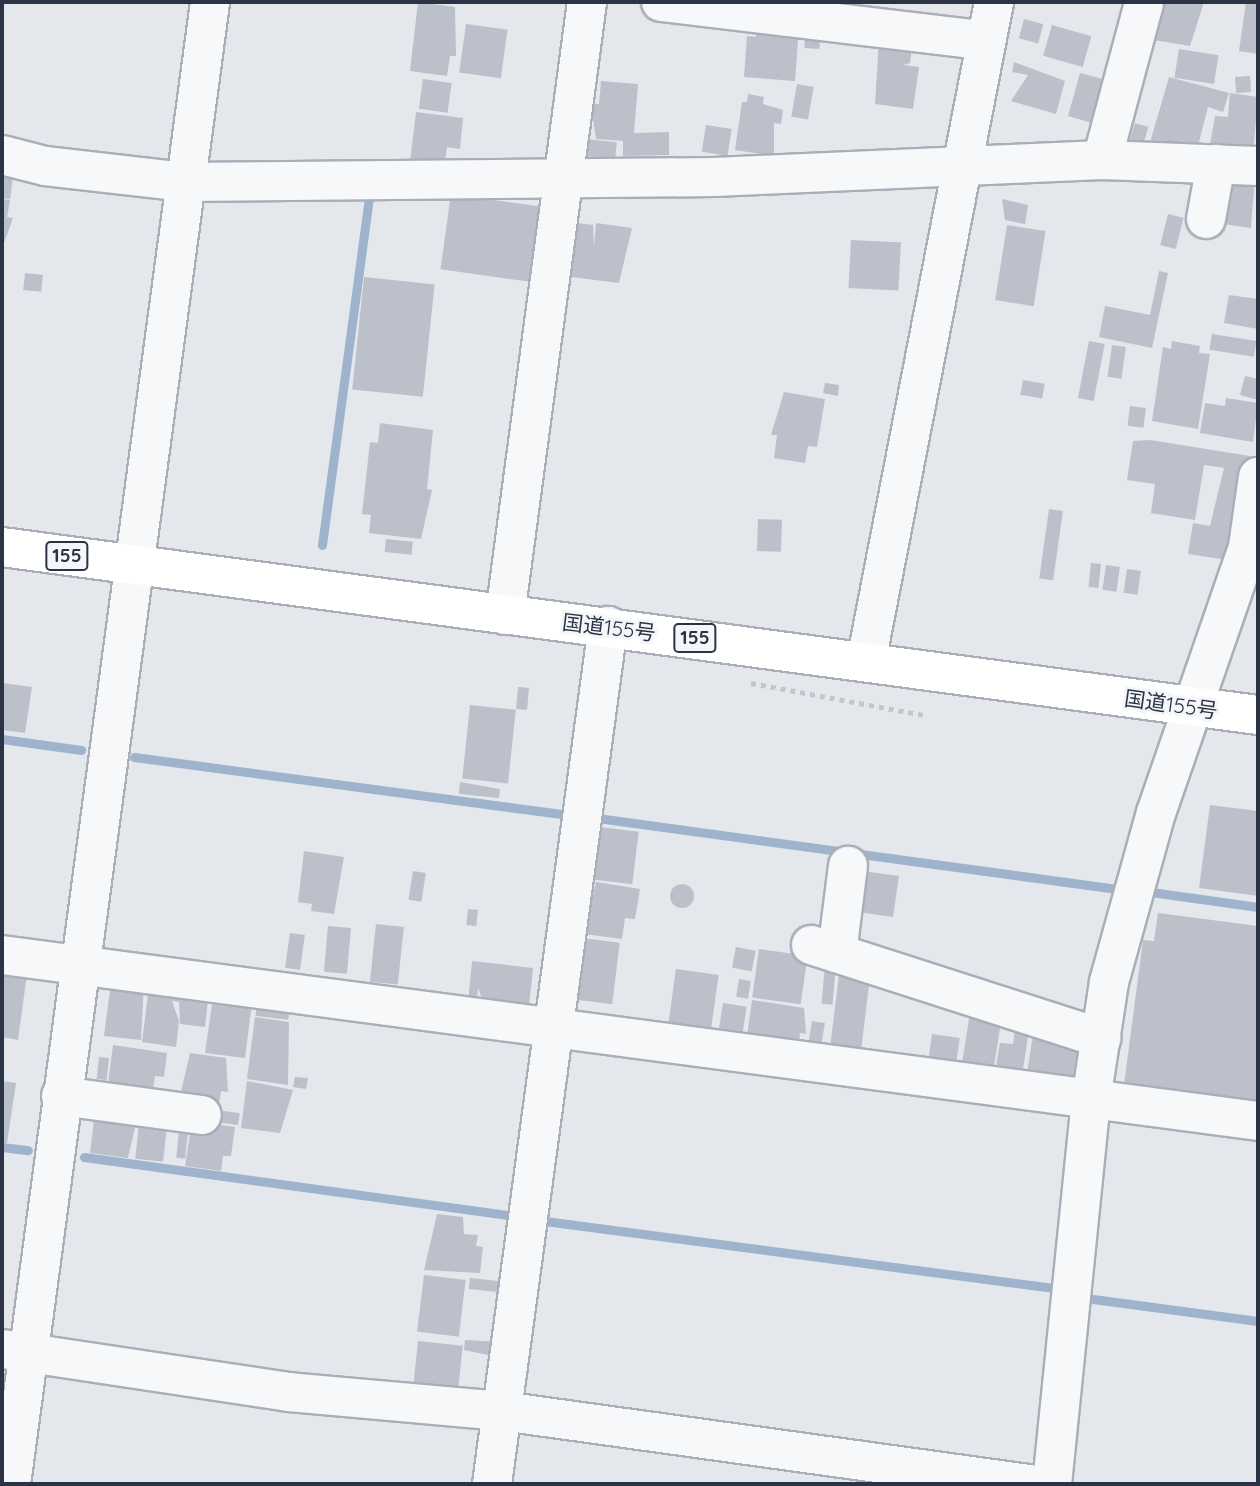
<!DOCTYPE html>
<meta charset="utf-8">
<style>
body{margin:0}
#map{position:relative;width:1260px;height:1486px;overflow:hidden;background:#e4e7ec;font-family:Quicksand,"Noto Sans JP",sans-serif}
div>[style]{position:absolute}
.stream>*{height:9px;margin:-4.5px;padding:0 4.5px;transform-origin:4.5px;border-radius:4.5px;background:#9fb4cc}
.building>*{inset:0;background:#bbc0ca;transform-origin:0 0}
.round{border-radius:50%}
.path>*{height:4.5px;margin-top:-2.25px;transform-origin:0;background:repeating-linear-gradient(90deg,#c2c5cb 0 5px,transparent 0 10px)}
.roads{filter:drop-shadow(2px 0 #a9aeb7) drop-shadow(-2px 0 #a9aeb7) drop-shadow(0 2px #a9aeb7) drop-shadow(0 -2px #a9aeb7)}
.minor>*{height:38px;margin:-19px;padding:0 19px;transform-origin:19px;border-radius:19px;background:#f7f8fa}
.highway>*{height:38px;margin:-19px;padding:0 19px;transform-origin:19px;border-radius:19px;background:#fff}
span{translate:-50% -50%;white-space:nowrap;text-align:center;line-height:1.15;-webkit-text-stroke:6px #f4f6f9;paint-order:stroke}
.shield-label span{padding:2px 5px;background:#f4f6f9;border:2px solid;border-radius:5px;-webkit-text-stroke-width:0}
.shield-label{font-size:19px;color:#2b3445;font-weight:700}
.street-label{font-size:21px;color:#2b3445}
.frame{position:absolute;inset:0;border:4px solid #2b3445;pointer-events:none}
</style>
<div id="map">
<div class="stream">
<div style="left:322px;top:545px;width:360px;rotate:-82.3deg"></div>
<div style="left:2px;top:739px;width:80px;rotate:7.9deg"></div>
<div style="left:134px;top:757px;width:441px;rotate:7.6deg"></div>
<div style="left:590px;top:817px;width:532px;rotate:7.78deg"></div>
<div style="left:1151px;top:892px;width:108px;rotate:8deg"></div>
<div style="left:2px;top:1147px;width:26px;rotate:7deg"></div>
<div style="left:84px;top:1157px;width:435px;rotate:7.8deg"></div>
<div style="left:537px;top:1220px;width:529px;rotate:7.5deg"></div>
<div style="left:1093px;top:1299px;width:166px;rotate:7.6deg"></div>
</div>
<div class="building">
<div style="clip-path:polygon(418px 2px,455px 7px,456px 56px,450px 56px,447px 76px,410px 71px)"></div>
<div style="clip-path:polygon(1149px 2px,1204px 2px,1190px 46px,1148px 39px)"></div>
<div style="clip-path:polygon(1246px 2px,1258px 2px,1258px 54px,1239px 51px)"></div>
<div style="left:1024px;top:19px;width:20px;height:20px;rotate:15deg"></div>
<div style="clip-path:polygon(757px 23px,799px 27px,795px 81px,744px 77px,747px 36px,756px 37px)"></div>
<div style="left:466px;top:24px;width:42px;height:49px;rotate:8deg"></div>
<div style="left:1052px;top:25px;width:41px;height:32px;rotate:16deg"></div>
<div style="left:805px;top:39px;width:15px;height:9px;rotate:4deg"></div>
<div style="clip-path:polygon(879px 39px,912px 47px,910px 63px,903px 65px,919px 67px,913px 109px,875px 104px)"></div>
<div style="left:1179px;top:49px;width:40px;height:29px;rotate:9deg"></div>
<div style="clip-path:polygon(1014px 62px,1065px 81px,1056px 114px,1011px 101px,1028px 75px,1012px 72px)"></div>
<div style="clip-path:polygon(1080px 73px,1110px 81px,1101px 114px,1094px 113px,1092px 123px,1068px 116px)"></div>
<div style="left:1250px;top:76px;width:16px;height:15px;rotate:86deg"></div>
<div style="clip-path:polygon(1169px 77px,1229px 93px,1223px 112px,1208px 107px,1197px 150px,1149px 146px)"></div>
<div style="left:423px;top:79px;width:29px;height:30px;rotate:8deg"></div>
<div style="clip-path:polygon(601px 81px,638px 84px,634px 133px,669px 132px,669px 155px,623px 156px,623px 141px,596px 139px,591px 104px,599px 104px)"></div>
<div style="left:797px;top:84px;width:17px;height:33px;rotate:10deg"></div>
<div style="clip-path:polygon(1230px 93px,1258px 97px,1253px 153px,1209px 150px,1215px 116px,1228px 117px)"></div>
<div style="clip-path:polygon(748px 94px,764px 97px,763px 104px,783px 110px,781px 124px,774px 123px,774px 156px,735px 150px,742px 102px,747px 102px)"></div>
<div style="clip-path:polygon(416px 112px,463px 118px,460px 149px,447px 147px,445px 163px,410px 162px)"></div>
<div style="left:1135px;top:123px;width:14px;height:19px;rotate:17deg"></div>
<div style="left:706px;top:125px;width:26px;height:27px;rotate:9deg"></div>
<div style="left:586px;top:139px;width:31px;height:17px;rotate:6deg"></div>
<div style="clip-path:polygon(2px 168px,14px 170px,10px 199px,2px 198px)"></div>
<div style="clip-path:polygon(1255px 177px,1251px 228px,1217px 223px,1225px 178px)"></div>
<div style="left:451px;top:194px;width:96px;height:76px;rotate:8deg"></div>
<div style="clip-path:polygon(2px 199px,10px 200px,7px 217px,13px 218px,3px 246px)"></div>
<div style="clip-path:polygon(1002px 199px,1028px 205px,1025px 224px,1005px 220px)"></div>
<div style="left:1168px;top:214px;width:16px;height:32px;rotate:14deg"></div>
<div style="clip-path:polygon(569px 222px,593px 225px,594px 247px,596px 223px,632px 228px,619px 283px,563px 276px)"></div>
<div style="left:1007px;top:225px;width:39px;height:76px;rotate:9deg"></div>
<div style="left:851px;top:240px;width:50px;height:48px;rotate:3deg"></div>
<div style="clip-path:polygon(1159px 271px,1168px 273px,1152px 348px,1099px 337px,1105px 306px,1150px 315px)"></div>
<div style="left:25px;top:273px;width:18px;height:17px;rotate:6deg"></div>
<div style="left:364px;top:277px;width:71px;height:113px;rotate:6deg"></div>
<div style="clip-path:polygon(1229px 295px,1258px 299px,1258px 329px,1224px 323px)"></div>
<div style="left:1212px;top:334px;width:45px;height:16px;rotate:9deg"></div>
<div style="left:1089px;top:341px;width:16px;height:58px;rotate:11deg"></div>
<div style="clip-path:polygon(1172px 341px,1200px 346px,1199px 353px,1210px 354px,1198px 429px,1152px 421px,1163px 347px,1171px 349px)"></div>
<div style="left:1112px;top:345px;width:14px;height:32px;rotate:8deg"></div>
<div style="clip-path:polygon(1245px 376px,1258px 379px,1258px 400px,1240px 395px)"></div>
<div style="left:1023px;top:380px;width:22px;height:15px;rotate:10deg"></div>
<div style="clip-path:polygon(825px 383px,839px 385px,838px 396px,823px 393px)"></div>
<div style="clip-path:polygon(784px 392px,825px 399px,817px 447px,808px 446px,805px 463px,774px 458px,777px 435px,771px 435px)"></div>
<div style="clip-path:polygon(1226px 398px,1258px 403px,1253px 442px,1200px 433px,1205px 403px,1225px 406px)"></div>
<div style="left:1130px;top:406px;width:16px;height:20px;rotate:7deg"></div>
<div style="clip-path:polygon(380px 423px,433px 430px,427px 489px,432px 490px,421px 539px,369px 533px,371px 515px,362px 514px,370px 442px,378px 443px)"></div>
<div style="clip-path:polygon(1150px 440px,1250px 456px,1234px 561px,1188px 554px,1193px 523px,1210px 526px,1224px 468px,1204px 465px,1195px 520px,1151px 513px,1155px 484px,1127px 480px,1133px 441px)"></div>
<div style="left:1049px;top:509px;width:14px;height:70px;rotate:8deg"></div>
<div style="left:758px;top:519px;width:24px;height:32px;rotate:2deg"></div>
<div style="left:386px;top:539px;width:27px;height:13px;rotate:6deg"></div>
<div style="left:1091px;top:563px;width:10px;height:24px;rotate:6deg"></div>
<div style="left:1106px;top:565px;width:14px;height:25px;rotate:8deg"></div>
<div style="left:1127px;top:569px;width:14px;height:24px;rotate:8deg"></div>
<div style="clip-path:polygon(2px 683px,32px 687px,25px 733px,2px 730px)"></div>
<div style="left:518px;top:687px;width:11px;height:22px;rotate:5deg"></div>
<div style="left:470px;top:705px;width:46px;height:74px;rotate:6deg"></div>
<div style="clip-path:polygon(460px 782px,500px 789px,499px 798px,459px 794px)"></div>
<div style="clip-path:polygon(1210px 805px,1258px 811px,1258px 896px,1199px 888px)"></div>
<div style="left:600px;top:827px;width:39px;height:53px;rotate:7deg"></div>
<div style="clip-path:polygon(304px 851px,344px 857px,334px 914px,311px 911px,312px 904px,298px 902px)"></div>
<div style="clip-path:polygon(855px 870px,899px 876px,893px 917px,858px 912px)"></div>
<div style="left:413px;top:871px;width:13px;height:29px;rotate:9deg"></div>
<div style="clip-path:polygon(596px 882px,640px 889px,635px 919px,625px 918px,622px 939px,584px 934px)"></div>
<div class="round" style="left:670px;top:884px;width:24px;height:24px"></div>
<div style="left:468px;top:909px;width:10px;height:16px;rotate:6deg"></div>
<div style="clip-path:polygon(1158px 913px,1258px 926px,1258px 1103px,1124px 1085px,1143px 940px,1154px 941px)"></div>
<div style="left:376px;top:924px;width:28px;height:58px;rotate:6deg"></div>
<div style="left:328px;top:926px;width:23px;height:46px;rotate:5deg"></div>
<div style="left:290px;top:933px;width:15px;height:35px;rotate:8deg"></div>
<div style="left:582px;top:938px;width:38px;height:62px;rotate:7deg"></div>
<div style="left:736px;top:947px;width:20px;height:21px;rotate:11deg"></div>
<div style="left:759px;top:949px;width:49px;height:49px;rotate:8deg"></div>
<div style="clip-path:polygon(472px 961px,533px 968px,529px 1006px,484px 1004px,478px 988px,477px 1005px,468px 1004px)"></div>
<div style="left:825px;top:964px;width:11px;height:40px;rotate:5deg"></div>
<div style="left:840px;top:967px;width:31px;height:85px;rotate:7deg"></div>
<div style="left:676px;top:969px;width:43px;height:58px;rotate:8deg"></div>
<div style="clip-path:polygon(2px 970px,27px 974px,18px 1040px,2px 1037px)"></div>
<div style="left:739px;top:979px;width:12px;height:18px;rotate:9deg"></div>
<div style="clip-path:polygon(111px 983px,144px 983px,141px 1040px,104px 1036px)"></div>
<div style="clip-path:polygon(214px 988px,252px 1003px,245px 1058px,205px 1053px,212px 1004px,229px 1006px,212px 1003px)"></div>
<div style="clip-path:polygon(209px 991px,205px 1027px,180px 1024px,179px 1002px,172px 1001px,179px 1021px,176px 1047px,142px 1042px,148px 994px)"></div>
<div style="left:258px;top:995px;width:33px;height:21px;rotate:7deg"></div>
<div style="clip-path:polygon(752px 1000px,804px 1008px,806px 1034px,800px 1033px,799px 1044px,747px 1036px)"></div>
<div style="left:723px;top:1003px;width:24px;height:31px;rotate:9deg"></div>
<div style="left:970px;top:1013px;width:32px;height:57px;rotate:9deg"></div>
<div style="clip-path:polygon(255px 1017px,289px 1022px,288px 1085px,247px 1079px)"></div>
<div style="clip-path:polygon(1016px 1020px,1030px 1023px,1022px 1076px,995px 1072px,1000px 1043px,1013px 1044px)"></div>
<div style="left:812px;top:1021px;width:13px;height:25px;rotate:9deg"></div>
<div style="left:932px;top:1034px;width:28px;height:31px;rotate:8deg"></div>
<div style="left:1033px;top:1035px;width:46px;height:36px;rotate:9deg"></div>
<div style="clip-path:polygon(113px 1045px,167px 1053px,164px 1077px,155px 1076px,152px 1097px,107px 1091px)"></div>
<div style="clip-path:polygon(190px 1053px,226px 1058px,228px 1092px,221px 1091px,219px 1105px,180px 1096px)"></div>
<div style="left:99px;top:1057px;width:10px;height:22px;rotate:6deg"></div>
<div style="clip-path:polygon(295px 1077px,308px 1078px,306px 1089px,293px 1087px)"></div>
<div style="clip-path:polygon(2px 1081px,16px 1083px,7px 1143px,2px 1143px)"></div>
<div style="clip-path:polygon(247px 1081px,293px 1090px,280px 1133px,241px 1128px)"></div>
<div style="left:210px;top:1109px;width:30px;height:12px;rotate:8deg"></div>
<div style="clip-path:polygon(95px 1112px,138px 1115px,128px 1158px,90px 1153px)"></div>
<div style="clip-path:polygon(192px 1121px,235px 1127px,231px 1156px,223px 1156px,221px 1171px,185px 1166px)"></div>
<div style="left:180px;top:1122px;width:9px;height:36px;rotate:6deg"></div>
<div style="left:139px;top:1123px;width:28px;height:36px;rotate:6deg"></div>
<div style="clip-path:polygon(437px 1214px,463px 1217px,464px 1234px,478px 1235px,476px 1246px,483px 1247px,480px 1273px,424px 1270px)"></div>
<div style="left:424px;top:1275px;width:42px;height:57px;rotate:7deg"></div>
<div style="left:470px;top:1278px;width:30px;height:11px;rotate:6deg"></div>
<div style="clip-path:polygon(465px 1340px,500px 1342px,498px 1357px,464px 1350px)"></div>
<div style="left:418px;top:1341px;width:45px;height:48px;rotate:6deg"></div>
</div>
<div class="path">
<div style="left:751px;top:683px;width:175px;rotate:10.5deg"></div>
</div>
<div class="roads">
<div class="minor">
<div style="left:661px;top:2px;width:327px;rotate:6.8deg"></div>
<div style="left:2px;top:155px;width:44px;rotate:14.3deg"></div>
<div style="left:45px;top:166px;width:142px;rotate:6.5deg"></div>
<div style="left:186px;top:182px;width:528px;rotate:-0.54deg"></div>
<div style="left:714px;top:177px;width:388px;rotate:-2.5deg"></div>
<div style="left:1102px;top:160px;width:156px;rotate:2.2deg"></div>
<div style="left:1102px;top:160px;width:163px;rotate:-75deg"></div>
<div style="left:1206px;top:219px;width:56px;rotate:-79.7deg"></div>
<div style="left:505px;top:615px;width:618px;rotate:-82.38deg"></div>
<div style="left:866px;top:662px;width:672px;rotate:-79.02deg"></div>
<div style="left:811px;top:945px;width:305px;rotate:17.8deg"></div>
<div style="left:837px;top:953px;width:88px;rotate:-82.8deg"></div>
<div style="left:2px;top:955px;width:1267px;rotate:7.53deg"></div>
<div style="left:61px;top:1096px;width:142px;rotate:7.7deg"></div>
<div style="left:2px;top:1349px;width:290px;rotate:8.5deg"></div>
<div style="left:289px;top:1392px;width:214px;rotate:5.1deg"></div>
<div style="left:502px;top:1411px;width:532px;rotate:7.89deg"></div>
<div style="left:11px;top:1484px;width:1495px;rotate:-82.35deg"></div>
<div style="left:492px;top:1484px;width:866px;rotate:-82.3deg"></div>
<div style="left:1052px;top:1484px;width:386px;rotate:-84.2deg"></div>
<div style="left:1091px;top:1100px;width:119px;rotate:-81.3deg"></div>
<div style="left:1109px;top:982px;width:175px;rotate:-74.5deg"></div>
<div style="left:1156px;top:813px;width:281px;rotate:-70.9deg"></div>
<div style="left:1248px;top:547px;width:71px;rotate:-81.9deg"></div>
</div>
<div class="highway">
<div style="left:2px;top:547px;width:1267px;rotate:7.62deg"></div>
</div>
</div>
<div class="shield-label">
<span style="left:67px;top:556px">155</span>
<span style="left:695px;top:638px">155</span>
</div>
<div class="street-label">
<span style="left:609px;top:627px;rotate:7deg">国道155号</span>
<span style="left:1171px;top:704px;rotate:8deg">国道155号</span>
</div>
<div class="frame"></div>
</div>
